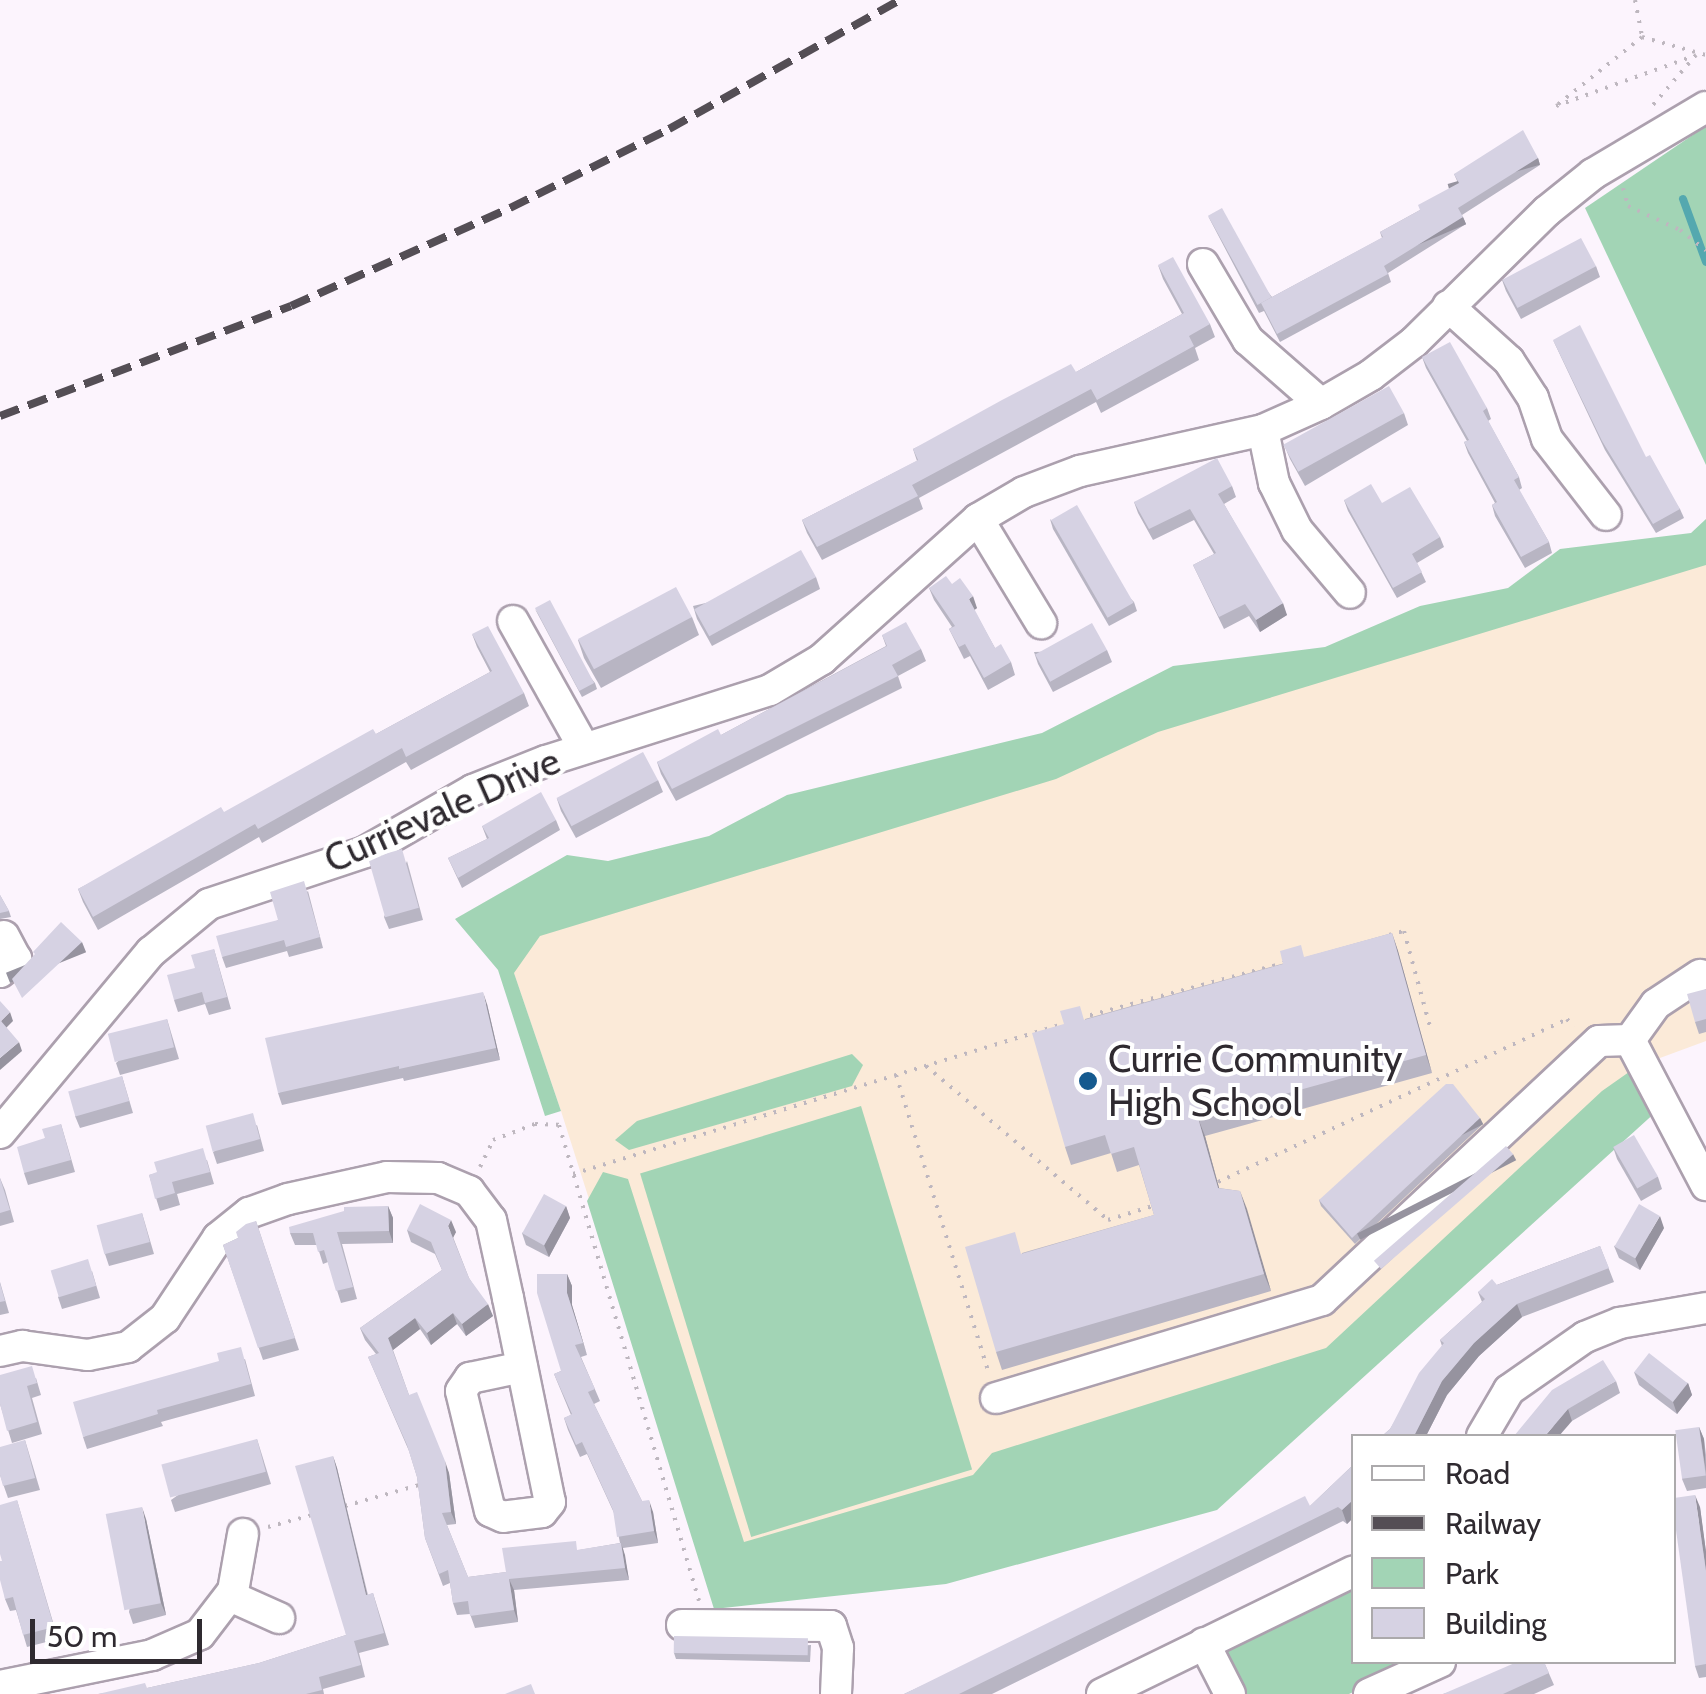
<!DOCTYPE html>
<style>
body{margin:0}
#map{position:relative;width:1706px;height:1694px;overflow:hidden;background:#fcf4fd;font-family:Cabin,sans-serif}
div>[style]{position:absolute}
.education>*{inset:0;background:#fbead8}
.green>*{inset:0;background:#a2d4b5;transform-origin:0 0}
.stream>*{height:8px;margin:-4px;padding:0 4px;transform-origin:4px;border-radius:4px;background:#54a8af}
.path>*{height:4px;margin-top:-2px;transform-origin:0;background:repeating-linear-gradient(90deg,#beb7bf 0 2.5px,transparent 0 10.5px)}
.roads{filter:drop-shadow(2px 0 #aca0ae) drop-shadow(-2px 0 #aca0ae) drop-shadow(0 2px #aca0ae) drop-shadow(0 -2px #aca0ae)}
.minor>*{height:30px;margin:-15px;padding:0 15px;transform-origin:15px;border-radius:15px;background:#fff}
.rail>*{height:8px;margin-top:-4px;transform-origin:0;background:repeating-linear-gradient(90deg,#544e55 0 20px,transparent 0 30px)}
.wall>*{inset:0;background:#b8b5c3}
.shaded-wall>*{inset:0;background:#96939f;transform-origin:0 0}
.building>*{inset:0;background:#d6d2e3;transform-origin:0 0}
.dots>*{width:28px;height:28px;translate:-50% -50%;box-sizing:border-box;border:5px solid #fff;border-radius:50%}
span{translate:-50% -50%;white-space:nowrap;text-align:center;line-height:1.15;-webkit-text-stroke:8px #fff;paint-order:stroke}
.street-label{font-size:38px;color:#2f2a30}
.poi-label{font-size:38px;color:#2f2a30}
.left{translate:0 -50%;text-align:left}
.legend{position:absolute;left:1351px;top:1434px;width:325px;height:230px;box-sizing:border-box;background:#fff;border:2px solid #acaaac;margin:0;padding:12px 18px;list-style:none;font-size:30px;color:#2f2a30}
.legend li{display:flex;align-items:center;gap:20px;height:50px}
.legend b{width:50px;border:2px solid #acaaac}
.scale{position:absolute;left:30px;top:1619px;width:172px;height:45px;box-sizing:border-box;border:5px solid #2f2a30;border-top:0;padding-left:12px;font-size:30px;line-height:35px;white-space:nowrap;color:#2f2a30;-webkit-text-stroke:8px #fff;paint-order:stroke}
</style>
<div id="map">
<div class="education">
<div style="clip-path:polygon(1706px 540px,1706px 1041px,1641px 1065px,1329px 1350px,945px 1581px,718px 1605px,561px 1111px,496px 921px)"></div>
</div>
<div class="green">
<div style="clip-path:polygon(1706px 126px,1706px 465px,1585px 208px)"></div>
<div style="clip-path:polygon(1706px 519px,1706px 565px,1158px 732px,1056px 779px,540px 936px,514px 973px,561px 1111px,545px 1116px,498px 970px,455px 919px,567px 855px,608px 861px,709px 836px,787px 795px,1042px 733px,1173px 666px,1325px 647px,1420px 606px,1508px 588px,1560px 549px,1691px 533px)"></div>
<div style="clip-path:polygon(852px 1054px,863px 1065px,852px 1086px,629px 1150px,615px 1140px,637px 1121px)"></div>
<div style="clip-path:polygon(1629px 1072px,1658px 1110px,1217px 1510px,946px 1584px,714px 1609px,587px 1201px,603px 1172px,628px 1179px,744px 1542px,973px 1475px,992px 1453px,1326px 1348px,1602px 1091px)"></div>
<div style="left:861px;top:1106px;width:380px;height:231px;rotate:73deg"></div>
<div style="clip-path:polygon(1353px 1581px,1354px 1662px,1416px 1662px,1349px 1694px,1245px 1694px,1221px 1648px)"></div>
</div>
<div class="stream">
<div style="left:1683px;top:199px;width:67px;rotate:69.9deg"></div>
</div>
<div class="path">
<div style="left:1635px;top:0;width:38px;rotate:79deg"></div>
<div style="left:1642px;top:37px;width:110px;rotate:141.3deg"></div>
<div style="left:1556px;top:106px;width:149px;rotate:-20deg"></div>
<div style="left:1696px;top:55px;width:67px;rotate:130.8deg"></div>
<div style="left:1642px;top:37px;width:66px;rotate:15.7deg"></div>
<div style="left:1623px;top:188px;width:19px;rotate:74deg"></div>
<div style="left:1628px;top:206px;width:57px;rotate:24.8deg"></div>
<div style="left:1680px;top:230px;width:33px;rotate:38deg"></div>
<div style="left:1389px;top:935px;width:16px;rotate:-15deg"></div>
<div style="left:1404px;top:931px;width:99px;rotate:74.8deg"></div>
<div style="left:1080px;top:1018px;width:215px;rotate:-15.1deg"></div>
<div style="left:926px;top:1066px;width:238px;rotate:40.2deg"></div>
<div style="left:1108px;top:1220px;width:47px;rotate:-17.3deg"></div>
<div style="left:896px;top:1075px;width:310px;rotate:72.7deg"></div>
<div style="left:480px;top:1167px;width:30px;rotate:-64deg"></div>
<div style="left:493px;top:1140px;width:45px;rotate:-20.9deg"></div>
<div style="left:535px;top:1124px;width:24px;rotate:2deg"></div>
<div style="left:559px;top:1125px;width:496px;rotate:73.6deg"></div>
<div style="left:573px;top:1174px;width:516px;rotate:-17.03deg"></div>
<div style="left:1218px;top:1182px;width:385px;rotate:-25deg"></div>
<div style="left:1567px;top:1019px;width:10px;rotate:53deg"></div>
<div style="left:345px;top:1506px;width:80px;rotate:-15.9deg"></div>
<div style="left:268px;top:1527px;width:46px;rotate:-15.3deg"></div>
</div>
<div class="roads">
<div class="minor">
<div style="left:1203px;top:264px;width:88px;rotate:59.4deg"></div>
<div style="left:1248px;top:340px;width:97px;rotate:41.2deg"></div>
<div style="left:1448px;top:306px;width:82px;rotate:42deg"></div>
<div style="left:1509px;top:361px;width:44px;rotate:57deg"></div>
<div style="left:1533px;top:398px;width:43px;rotate:71.1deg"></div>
<div style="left:1547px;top:439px;width:96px;rotate:52.2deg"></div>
<div style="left:1263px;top:430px;width:54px;rotate:78.3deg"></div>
<div style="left:1274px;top:483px;width:52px;rotate:63.9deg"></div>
<div style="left:1297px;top:530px;width:82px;rotate:49.9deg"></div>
<div style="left:978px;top:519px;width:122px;rotate:58.8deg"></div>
<div style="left:513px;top:621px;width:145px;rotate:60.8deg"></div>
<div style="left:0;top:972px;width:21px;rotate:-39deg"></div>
<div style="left:16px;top:959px;width:26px;rotate:-118deg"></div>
<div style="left:1630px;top:1040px;width:164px;rotate:62.3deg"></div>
<div style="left:1630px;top:1040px;width:44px;rotate:-54.2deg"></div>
<div style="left:1656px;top:1004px;width:53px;rotate:-33.4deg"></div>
<div style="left:0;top:1133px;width:236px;rotate:-50.2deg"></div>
<div style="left:151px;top:952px;width:75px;rotate:-39.6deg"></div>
<div style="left:209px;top:904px;width:164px;rotate:-18.4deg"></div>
<div style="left:365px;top:852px;width:125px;rotate:-29.9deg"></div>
<div style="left:473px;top:790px;width:79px;rotate:-21.7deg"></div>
<div style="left:546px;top:761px;width:235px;rotate:-17.6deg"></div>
<div style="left:770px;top:690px;width:61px;rotate:-30.8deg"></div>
<div style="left:822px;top:659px;width:210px;rotate:-41.9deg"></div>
<div style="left:978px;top:519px;width:53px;rotate:-30.4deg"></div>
<div style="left:1024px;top:492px;width:60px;rotate:-20.6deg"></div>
<div style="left:1080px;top:471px;width:188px;rotate:-12.6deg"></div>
<div style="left:1263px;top:430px;width:64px;rotate:-24.1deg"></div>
<div style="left:1321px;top:404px;width:58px;rotate:-30.1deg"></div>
<div style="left:1371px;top:375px;width:54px;rotate:-37.5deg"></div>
<div style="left:1414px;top:342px;width:187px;rotate:-44.6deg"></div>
<div style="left:1547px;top:211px;width:59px;rotate:-38.8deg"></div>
<div style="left:1593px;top:174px;width:131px;rotate:-30.7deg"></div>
<div style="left:0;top:1351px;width:23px;rotate:-13deg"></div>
<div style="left:22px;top:1346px;width:67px;rotate:7.8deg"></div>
<div style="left:88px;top:1355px;width:41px;rotate:-11.3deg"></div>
<div style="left:128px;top:1347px;width:47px;rotate:-38.1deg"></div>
<div style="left:165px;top:1318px;width:96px;rotate:-56.5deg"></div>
<div style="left:218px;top:1238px;width:40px;rotate:-39deg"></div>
<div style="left:249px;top:1213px;width:41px;rotate:-19.7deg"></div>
<div style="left:288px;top:1199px;width:101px;rotate:-12.5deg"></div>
<div style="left:387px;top:1177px;width:51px;rotate:1.1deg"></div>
<div style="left:438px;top:1178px;width:34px;rotate:23deg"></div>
<div style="left:469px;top:1191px;width:36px;rotate:53deg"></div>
<div style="left:491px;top:1220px;width:80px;rotate:77.7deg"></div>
<div style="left:508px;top:1298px;width:208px;rotate:78.4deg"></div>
<div style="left:550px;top:1502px;width:13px;rotate:129deg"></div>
<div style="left:542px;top:1512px;width:39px;rotate:173deg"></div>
<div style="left:503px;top:1517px;width:14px;rotate:-155deg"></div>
<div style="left:490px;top:1511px;width:123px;rotate:-103.6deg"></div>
<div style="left:461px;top:1391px;width:16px;rotate:-55deg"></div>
<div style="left:470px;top:1378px;width:53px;rotate:-11.9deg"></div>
<div style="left:996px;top:1398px;width:340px;rotate:-16.7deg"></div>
<div style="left:1322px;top:1300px;width:379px;rotate:-43.1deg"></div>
<div style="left:1599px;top:1041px;width:31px;rotate:-2deg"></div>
<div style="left:1482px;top:1436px;width:53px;rotate:-59.6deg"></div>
<div style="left:1509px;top:1390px;width:93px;rotate:-34.9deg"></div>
<div style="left:1585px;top:1337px;width:38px;rotate:-22deg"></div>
<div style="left:1620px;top:1323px;width:87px;rotate:-9.9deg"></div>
<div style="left:230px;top:1596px;width:54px;rotate:24.2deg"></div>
<div style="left:682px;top:1625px;width:149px;rotate:0.4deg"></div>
<div style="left:831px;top:1626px;width:23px;rotate:72deg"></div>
<div style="left:838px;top:1648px;width:46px;rotate:92.5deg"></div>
<div style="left:1204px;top:1643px;width:57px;rotate:63deg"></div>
<div style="left:0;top:1686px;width:155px;rotate:-11.5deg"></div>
<div style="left:152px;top:1655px;width:52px;rotate:-23.6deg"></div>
<div style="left:200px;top:1634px;width:54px;rotate:-52.5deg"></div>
<div style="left:233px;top:1591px;width:58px;rotate:-80deg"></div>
<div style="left:1102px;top:1694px;width:280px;rotate:-26deg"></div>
<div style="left:1369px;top:1694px;width:78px;rotate:-24.3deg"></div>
</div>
</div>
<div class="rail">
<div style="left:0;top:416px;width:311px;rotate:-20.7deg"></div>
<div style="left:291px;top:306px;width:240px;rotate:-24.1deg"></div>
<div style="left:510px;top:208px;width:178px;rotate:-26.4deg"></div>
<div style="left:669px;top:129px;width:265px;rotate:-29.2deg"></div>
</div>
<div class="wall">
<div style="clip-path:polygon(1538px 158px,1540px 165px,1462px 215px,1466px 224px,1388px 273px,1391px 282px,1280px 342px,1264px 311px,1259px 313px,1208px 216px,1272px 297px,1382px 238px,1380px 232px,1420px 210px,1458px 183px,1454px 174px)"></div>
<div style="clip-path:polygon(1158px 265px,1210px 324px,1215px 337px,1195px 348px,1199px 360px,1101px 413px,1096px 402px,919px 498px,923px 509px,822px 560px,807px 533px,802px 520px,917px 461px,913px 449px,1076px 372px,1182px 314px,1163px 279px)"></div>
<div style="clip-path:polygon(1596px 266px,1600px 277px,1521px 319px,1506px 291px,1502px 280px)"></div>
<div style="clip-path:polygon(1553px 340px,1680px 509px,1684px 518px,1656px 533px,1605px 450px)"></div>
<div style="clip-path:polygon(1422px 357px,1487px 408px,1491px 419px,1488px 421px,1519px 477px,1522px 488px,1519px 490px,1549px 542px,1552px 553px,1525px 568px,1495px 516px,1492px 505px,1495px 503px,1468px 453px,1464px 442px,1467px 441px,1426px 368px)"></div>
<div style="clip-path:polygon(1404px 413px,1408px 425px,1305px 486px,1290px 459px,1285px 447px)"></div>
<div style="clip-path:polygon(1232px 486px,1236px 497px,1224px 504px,1287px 615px,1260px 632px,1249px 616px,1224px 629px,1193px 565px,1214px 554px,1194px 520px,1153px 540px,1138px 513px,1134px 502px)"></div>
<div style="clip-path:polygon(1344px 500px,1382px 503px,1440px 537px,1444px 547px,1417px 563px,1426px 582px,1397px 598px,1348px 511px)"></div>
<div style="clip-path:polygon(1050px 519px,1134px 602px,1137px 611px,1109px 626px,1053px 529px)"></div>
<div style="clip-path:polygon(816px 577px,820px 589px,712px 646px,697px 619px,693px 606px)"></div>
<div style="clip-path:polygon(952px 584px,977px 608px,974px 610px,995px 648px,1011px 662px,1015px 675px,988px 690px,970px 656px,964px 659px,949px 629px,952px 627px,934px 600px,929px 588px)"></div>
<div style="clip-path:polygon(535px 609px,595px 683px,597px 689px,582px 697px)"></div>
<div style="clip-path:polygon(692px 617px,699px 635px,601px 688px,584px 658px,578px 640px)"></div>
<div style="clip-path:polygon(472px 634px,524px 693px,529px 706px,411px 770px,406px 762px,262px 843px,259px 837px,98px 930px,83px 902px,78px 889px,376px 734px,490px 672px,477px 647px)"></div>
<div style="clip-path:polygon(882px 635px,921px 649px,926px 661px,898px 676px,902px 688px,676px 801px,661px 774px,657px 762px,721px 735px,886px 646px)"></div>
<div style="clip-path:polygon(1107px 650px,1112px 662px,1053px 692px,1038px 664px,1034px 652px)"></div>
<div style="clip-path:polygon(658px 780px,663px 792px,576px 838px,561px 811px,557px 799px)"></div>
<div style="clip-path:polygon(556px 820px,560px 830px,462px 888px,448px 858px,487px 839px,482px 826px)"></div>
<div style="clip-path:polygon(407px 861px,423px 920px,389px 929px,384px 917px)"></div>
<div style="clip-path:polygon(308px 891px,323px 948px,289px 957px,287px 951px,226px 968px,222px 957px,278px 920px)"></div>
<div style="clip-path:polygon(0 895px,9px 911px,11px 917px,0 919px)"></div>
<div style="clip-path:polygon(1392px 933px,1398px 951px,1432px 1073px,1205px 1136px,1219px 1188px,1240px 1191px,1271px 1291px,1002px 1370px,996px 1352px,1022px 1253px,1154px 1215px,1139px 1165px,1117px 1172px,1111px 1153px,1071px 1165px,1065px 1147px,1085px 1019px)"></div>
<div style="clip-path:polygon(214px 949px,231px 1009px,209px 1015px,205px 1004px,178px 1012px,174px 1000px)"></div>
<div style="clip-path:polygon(1706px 989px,1706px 1032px,1699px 1034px,1695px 1022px)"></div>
<div style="clip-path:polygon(487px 1004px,500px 1060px,404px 1081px,403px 1078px,282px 1105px,278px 1093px)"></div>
<div style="clip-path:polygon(167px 1019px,179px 1059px,120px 1075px,116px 1063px)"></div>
<div style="clip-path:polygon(122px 1076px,133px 1113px,80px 1128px,75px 1116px)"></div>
<div style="clip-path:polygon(1480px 1118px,1483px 1124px,1355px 1244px,1321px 1206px,1319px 1200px)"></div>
<div style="clip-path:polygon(61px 1124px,75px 1172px,28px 1185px,24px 1173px,45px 1138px)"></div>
<div style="clip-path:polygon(257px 1125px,264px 1151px,217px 1164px,213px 1152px)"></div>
<div style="clip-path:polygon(1613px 1147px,1658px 1177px,1662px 1189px,1641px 1201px,1617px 1159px)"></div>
<div style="clip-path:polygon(207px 1160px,214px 1184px,177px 1194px,180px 1205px,160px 1211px,149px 1175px)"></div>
<div style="clip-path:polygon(0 1178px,5px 1190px,14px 1222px,0 1226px)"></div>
<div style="clip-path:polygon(388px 1206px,393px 1218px,393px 1243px,342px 1244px,357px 1299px,341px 1303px,328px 1262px,323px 1264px,317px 1245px,295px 1245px,290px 1233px)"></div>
<div style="clip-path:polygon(566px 1206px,570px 1218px,549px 1257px,526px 1245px,522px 1233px)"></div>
<div style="clip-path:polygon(142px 1213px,154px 1254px,109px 1266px,105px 1254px)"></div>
<div style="clip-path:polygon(256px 1221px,299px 1350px,263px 1360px,223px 1245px,238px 1238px)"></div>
<div style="clip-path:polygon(1664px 1228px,1640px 1270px,1619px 1258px,1614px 1246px)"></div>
<div style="clip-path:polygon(407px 1230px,456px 1232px,453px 1237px,469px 1278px,493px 1316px,466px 1336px,457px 1324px,431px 1345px,420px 1329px,393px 1350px,409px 1395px,449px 1473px,456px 1524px,447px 1525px,468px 1577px,506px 1572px,579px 1550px,620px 1543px,614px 1513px,587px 1454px,580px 1457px,568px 1430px,564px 1418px,571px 1415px,554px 1374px,561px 1371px,567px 1274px,572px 1286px,572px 1305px,587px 1355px,581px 1357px,600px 1401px,594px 1404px,642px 1501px,653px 1512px,658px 1543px,623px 1548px,629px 1580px,514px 1590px,518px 1622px,475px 1628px,470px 1614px,457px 1615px,453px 1603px,450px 1583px,443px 1586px,425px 1538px,417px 1477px,409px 1451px,368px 1357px,376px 1354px,365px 1340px,360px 1328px,442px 1270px,435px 1254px,411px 1242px)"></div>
<div style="clip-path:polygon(1600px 1246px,1614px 1282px,1522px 1317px,1479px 1356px,1447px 1395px,1426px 1436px,1382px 1436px,1390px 1429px,1442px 1346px,1440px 1340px,1482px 1302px,1478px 1292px)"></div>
<div style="clip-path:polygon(92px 1271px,100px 1298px,62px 1309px,58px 1297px)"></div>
<div style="clip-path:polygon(0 1282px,9px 1313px,0 1315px)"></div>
<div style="clip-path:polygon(245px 1359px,255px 1396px,161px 1422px,163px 1426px,87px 1449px,83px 1437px)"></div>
<div style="clip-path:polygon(1634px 1372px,1688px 1383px,1692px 1395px,1677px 1414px,1639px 1385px)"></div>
<div style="clip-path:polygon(36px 1378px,41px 1395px,32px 1398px,42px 1434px,12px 1443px,0 1404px)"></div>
<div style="clip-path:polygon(1616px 1381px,1620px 1393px,1572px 1421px,1514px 1436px)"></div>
<div style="clip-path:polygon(1699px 1427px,1704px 1439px,1706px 1455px,1706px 1488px,1687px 1491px,1682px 1479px)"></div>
<div style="clip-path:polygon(257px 1439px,271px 1484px,175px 1512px,171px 1500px)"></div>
<div style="clip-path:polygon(25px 1440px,40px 1490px,8px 1498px,0 1475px)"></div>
<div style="clip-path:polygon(333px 1456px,337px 1468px,368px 1595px,373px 1593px,389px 1645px,359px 1653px,365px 1677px,323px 1689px,324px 1694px,98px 1694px,147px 1688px,259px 1663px,346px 1635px)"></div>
<div style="clip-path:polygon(1354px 1464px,1354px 1517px,1347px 1524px,1343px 1521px,992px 1694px,904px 1694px,1310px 1506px)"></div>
<div style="clip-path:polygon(17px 1500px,58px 1639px,27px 1647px,16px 1610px,10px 1611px,5px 1599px,2px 1561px)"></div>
<div style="clip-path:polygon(1700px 1507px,1706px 1552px,1706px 1677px,1699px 1678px,1695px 1666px)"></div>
<div style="clip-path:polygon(146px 1519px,166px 1615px,133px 1624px,129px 1612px)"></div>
<div style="clip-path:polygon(811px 1645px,810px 1662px,676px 1659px,674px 1653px)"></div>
<div style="clip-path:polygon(1544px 1662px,1554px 1685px,1534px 1694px,1443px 1694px)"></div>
</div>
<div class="shaded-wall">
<div style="left:1538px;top:158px;width:7px;height:94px;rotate:74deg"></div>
<div style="left:1463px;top:217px;width:8px;height:93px;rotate:67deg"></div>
<div style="clip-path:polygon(973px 596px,977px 608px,973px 611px,969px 599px)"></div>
<div style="clip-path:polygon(1283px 603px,1287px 615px,1260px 632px,1256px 620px)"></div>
<div style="clip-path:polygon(1392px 933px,1398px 951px,1432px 1073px,1426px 1055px)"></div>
<div style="left:82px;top:942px;width:11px;height:82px;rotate:68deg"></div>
<div style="clip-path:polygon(483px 992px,487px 1004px,500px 1060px,496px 1048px)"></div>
<div style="clip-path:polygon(10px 1012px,13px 1021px,4px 1030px,1px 1021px)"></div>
<div style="clip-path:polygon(19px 1042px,22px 1051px,0 1070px,0 1058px)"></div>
<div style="clip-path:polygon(1198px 1118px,1205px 1136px,1224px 1206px,1218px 1188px)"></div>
<div style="left:1480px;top:1118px;width:7px;height:175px;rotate:63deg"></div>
<div style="left:1513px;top:1154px;width:7px;height:175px;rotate:63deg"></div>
<div style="clip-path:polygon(1240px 1191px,1247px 1209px,1271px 1291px,1264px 1274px)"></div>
<div style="clip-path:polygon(388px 1206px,393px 1218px,393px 1243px,389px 1231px)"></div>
<div style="clip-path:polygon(566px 1206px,570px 1218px,549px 1257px,544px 1245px)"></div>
<div style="clip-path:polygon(1660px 1216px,1664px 1228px,1640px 1270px,1635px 1258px)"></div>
<div style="clip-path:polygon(451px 1220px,456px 1232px,453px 1238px,448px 1226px)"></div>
<div style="clip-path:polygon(567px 1274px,572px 1286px,572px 1305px,587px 1355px,567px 1293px)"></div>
<div style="clip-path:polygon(488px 1304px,493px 1316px,466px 1336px,462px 1324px)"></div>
<div style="clip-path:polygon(1517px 1304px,1522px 1317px,1479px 1356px,1447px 1395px,1426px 1436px,1414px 1436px,1442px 1381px,1474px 1343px)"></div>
<div style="clip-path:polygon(453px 1313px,457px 1324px,431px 1345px,427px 1333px)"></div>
<div style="clip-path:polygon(415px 1318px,420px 1329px,393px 1350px,388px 1338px)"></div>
<div style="clip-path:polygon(1688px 1383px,1692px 1395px,1677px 1414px,1673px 1402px)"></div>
<div style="clip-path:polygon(1568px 1409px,1572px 1421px,1559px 1436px,1545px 1436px)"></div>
<div style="clip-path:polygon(1699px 1427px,1704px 1439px,1706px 1472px)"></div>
<div style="clip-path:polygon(333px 1456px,337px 1468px,370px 1607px,366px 1595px)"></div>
<div style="clip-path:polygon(445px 1461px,449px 1473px,456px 1524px,451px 1512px)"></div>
<div style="clip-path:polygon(1695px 1495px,1700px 1507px,1706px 1552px,1706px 1571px)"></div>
<div style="clip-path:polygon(1354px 1499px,1354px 1517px,1347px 1524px,1342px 1510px)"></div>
<div style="clip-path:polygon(649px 1500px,653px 1512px,658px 1543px,654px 1531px)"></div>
<div style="clip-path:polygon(142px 1507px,146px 1519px,166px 1615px,161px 1603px)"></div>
<div style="clip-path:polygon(621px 1543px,625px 1555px,629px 1580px,625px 1568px)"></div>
<div style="clip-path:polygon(509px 1579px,514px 1590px,518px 1622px,514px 1610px)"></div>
</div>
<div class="building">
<div style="clip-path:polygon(1523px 130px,1538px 158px,1458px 208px,1463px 217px,1384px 266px,1388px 274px,1277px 334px,1261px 303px,1383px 237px,1380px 232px,1420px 210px,1418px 205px,1459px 183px,1454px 174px)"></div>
<div style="left:1222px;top:208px;width:102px;height:16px;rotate:61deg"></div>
<div style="left:1581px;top:238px;width:32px;height:89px;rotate:62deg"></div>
<div style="clip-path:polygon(1173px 257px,1210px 324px,1189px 336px,1194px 346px,1097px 400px,1091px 389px,912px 485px,918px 496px,817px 547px,802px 520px,918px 460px,913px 449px,1002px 400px,1071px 364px,1076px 372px,1184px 313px,1158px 265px)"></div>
<div style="clip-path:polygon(1580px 325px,1646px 457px,1650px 455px,1680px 509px,1653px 524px,1602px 441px,1553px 340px)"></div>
<div style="clip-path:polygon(1450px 342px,1487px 408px,1483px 411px,1519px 477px,1514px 480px,1549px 542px,1521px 557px,1492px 505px,1497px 502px,1464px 442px,1469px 440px,1422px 357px)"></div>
<div style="left:1389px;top:386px;width:31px;height:121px;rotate:61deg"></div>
<div style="clip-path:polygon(1217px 458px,1232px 486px,1218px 494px,1283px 603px,1256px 620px,1245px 604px,1219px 617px,1193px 565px,1216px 553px,1190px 509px,1149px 529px,1134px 502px)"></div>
<div style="clip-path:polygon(1371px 484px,1382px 503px,1410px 487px,1440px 537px,1412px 554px,1422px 572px,1393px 588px,1344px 500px)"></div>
<div style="left:1077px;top:505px;width:113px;height:30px;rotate:60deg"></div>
<div style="left:801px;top:550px;width:31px;height:122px;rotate:61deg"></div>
<div style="clip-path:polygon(946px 576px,952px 584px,960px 578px,973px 596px,969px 599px,995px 648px,1001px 644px,1011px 662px,984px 678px,965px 644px,959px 647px,949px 629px,955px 626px,929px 588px)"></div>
<div style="left:676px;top:587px;width:34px;height:111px;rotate:62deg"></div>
<div style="left:550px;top:600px;width:94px;height:17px;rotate:62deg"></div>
<div style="clip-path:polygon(906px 622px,921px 649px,892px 665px,898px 676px,672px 789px,657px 762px,718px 729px,721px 735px,887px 646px,882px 635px)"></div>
<div style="left:1092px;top:623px;width:31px;height:65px;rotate:61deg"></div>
<div style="clip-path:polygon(488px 626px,524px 693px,406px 757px,402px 748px,258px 829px,255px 824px,93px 917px,78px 889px,221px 807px,224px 812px,373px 729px,376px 734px,492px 671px,472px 634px)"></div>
<div style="left:643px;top:752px;width:32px;height:98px;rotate:62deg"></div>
<div style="clip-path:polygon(541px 792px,556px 820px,458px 878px,448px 858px,489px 838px,482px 826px)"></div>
<div style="left:402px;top:849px;width:61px;height:35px;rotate:74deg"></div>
<div style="clip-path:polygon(304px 881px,320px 937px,286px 947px,284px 940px,222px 957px,216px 936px,278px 920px,270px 892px)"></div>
<div style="clip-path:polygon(0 895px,9px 911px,0 913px)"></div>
<div style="clip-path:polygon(61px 922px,82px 942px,22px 998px,12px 979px,35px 954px,33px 952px)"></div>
<div style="clip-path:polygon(1392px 933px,1426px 1055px,1198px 1118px,1218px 1188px,1240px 1191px,1264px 1274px,996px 1352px,965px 1247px,1015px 1232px,1021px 1254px,1154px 1215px,1134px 1147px,1111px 1154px,1105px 1135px,1065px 1147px,1032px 1033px,1064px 1024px,1060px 1011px,1080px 1006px,1084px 1020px,1283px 964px,1280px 951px,1301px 945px,1304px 957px)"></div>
<div style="clip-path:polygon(214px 949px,227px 997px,205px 1003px,202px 992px,174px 1000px,167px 975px,195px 968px,191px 955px)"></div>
<div style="clip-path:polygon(1706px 989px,1706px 1019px,1695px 1022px,1687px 994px)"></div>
<div style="clip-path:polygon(483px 992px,496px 1048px,399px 1069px,399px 1066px,278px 1093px,265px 1038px)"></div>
<div style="clip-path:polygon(0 1001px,10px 1012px,1px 1021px,19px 1042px,0 1058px)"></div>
<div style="left:167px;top:1019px;width:29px;height:61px;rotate:76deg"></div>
<div style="left:122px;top:1076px;width:26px;height:56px;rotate:74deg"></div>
<div style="clip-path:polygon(1446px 1084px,1453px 1084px,1480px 1118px,1352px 1238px,1319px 1200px)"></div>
<div style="left:253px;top:1113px;width:27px;height:49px;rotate:75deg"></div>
<div style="clip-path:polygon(61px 1124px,71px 1160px,24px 1173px,17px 1147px,45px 1138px,42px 1129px)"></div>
<div style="left:1634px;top:1135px;width:48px;height:24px;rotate:60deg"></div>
<div style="left:1506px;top:1146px;width:11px;height:175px;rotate:49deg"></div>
<div style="clip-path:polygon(203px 1148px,210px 1172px,172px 1182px,175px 1193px,155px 1199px,149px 1175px,157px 1172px,154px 1162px)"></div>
<div style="clip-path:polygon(0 1178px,10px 1210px,0 1213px)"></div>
<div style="left:544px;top:1194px;width:25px;height:45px;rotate:29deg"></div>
<div style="clip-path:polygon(420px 1204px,451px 1220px,448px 1226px,469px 1278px,488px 1304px,462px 1324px,453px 1313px,427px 1333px,415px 1318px,388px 1338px,409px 1395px,417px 1392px,445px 1461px,451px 1512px,442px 1513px,468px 1577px,506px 1572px,502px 1548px,576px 1541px,577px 1550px,621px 1543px,625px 1568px,509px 1579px,514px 1610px,470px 1616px,468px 1601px,453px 1603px,448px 1570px,439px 1574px,425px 1538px,417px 1477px,407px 1445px,368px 1357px,379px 1353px,360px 1328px,442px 1270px,431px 1242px,407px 1230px)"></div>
<div style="left:1639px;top:1204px;width:24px;height:49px;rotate:30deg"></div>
<div style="clip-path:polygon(388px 1206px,389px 1231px,337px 1232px,353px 1287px,336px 1291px,324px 1250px,318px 1252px,313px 1233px,290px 1233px,289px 1227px,344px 1211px,344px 1207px)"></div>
<div style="left:142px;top:1213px;width:30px;height:47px;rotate:75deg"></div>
<div style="clip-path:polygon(256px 1221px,295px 1338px,258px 1348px,223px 1245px,238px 1238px,236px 1232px,246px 1224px)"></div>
<div style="clip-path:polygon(1600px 1246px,1609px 1268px,1517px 1304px,1474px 1343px,1442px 1381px,1414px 1436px,1382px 1436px,1390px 1429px,1419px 1373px,1444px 1343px,1440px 1340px,1485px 1299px,1478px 1292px,1492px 1279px,1497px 1285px)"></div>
<div style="left:88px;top:1259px;width:28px;height:39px;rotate:73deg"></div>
<div style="clip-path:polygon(537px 1274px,567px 1274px,567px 1293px,583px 1343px,575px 1345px,595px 1389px,588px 1392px,642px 1501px,649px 1500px,654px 1531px,617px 1537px,613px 1510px,582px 1442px,576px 1445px,564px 1418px,572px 1414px,554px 1374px,561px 1371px,537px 1293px)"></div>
<div style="clip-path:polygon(0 1283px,5px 1301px,0 1302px)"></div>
<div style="clip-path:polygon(241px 1347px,251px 1384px,157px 1410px,158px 1414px,83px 1437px,73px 1402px,219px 1361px,217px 1353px)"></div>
<div style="left:1649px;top:1353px;width:49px;height:24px;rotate:38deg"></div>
<div style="clip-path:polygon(1603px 1360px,1616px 1381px,1568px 1409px,1545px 1436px,1514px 1436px,1552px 1390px)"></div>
<div style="clip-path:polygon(32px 1366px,37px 1383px,27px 1386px,37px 1422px,7px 1431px,0 1404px,0 1375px)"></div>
<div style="left:1699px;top:1427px;width:49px;height:24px;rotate:82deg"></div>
<div style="left:257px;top:1439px;width:34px;height:99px;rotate:75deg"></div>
<div style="clip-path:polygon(25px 1440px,35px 1478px,3px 1486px,0 1475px,0 1447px)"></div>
<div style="clip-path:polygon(333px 1456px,366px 1595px,373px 1593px,384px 1633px,354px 1641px,361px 1665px,319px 1677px,322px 1690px,306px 1694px,98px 1694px,145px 1683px,147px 1688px,259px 1663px,346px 1635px,295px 1466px)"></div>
<div style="clip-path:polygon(1354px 1464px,1354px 1499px,1342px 1510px,1338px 1507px,959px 1694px,904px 1694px,1305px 1496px,1310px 1506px)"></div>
<div style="clip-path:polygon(1695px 1495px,1706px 1571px,1706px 1664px,1695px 1666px,1674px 1516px,1674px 1498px)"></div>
<div style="clip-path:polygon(17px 1500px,54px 1627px,23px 1635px,13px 1597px,5px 1599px,0 1580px,0 1561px,2px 1561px,0 1554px,0 1505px)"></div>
<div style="left:142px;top:1507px;width:98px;height:37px;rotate:79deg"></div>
<div style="left:674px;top:1636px;width:134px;height:17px;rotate:1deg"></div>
<div style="clip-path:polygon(1517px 1662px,1544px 1662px,1549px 1673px,1503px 1694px,1443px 1694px)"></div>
<div style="clip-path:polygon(531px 1684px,535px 1694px,505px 1694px)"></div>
</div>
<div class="dots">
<div style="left:1088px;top:1081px;background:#155a8f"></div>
</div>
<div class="street-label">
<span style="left:442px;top:810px;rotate:-24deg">Currievale Drive</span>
</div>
<div class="poi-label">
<span class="left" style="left:1108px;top:1081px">Currie Community<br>High School</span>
</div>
<ul class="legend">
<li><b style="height:12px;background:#fff"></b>Road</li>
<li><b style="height:12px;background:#544e55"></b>Railway</li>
<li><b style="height:28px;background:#a2d4b5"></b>Park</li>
<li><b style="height:28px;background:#d6d2e3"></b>Building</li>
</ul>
<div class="scale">50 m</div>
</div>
